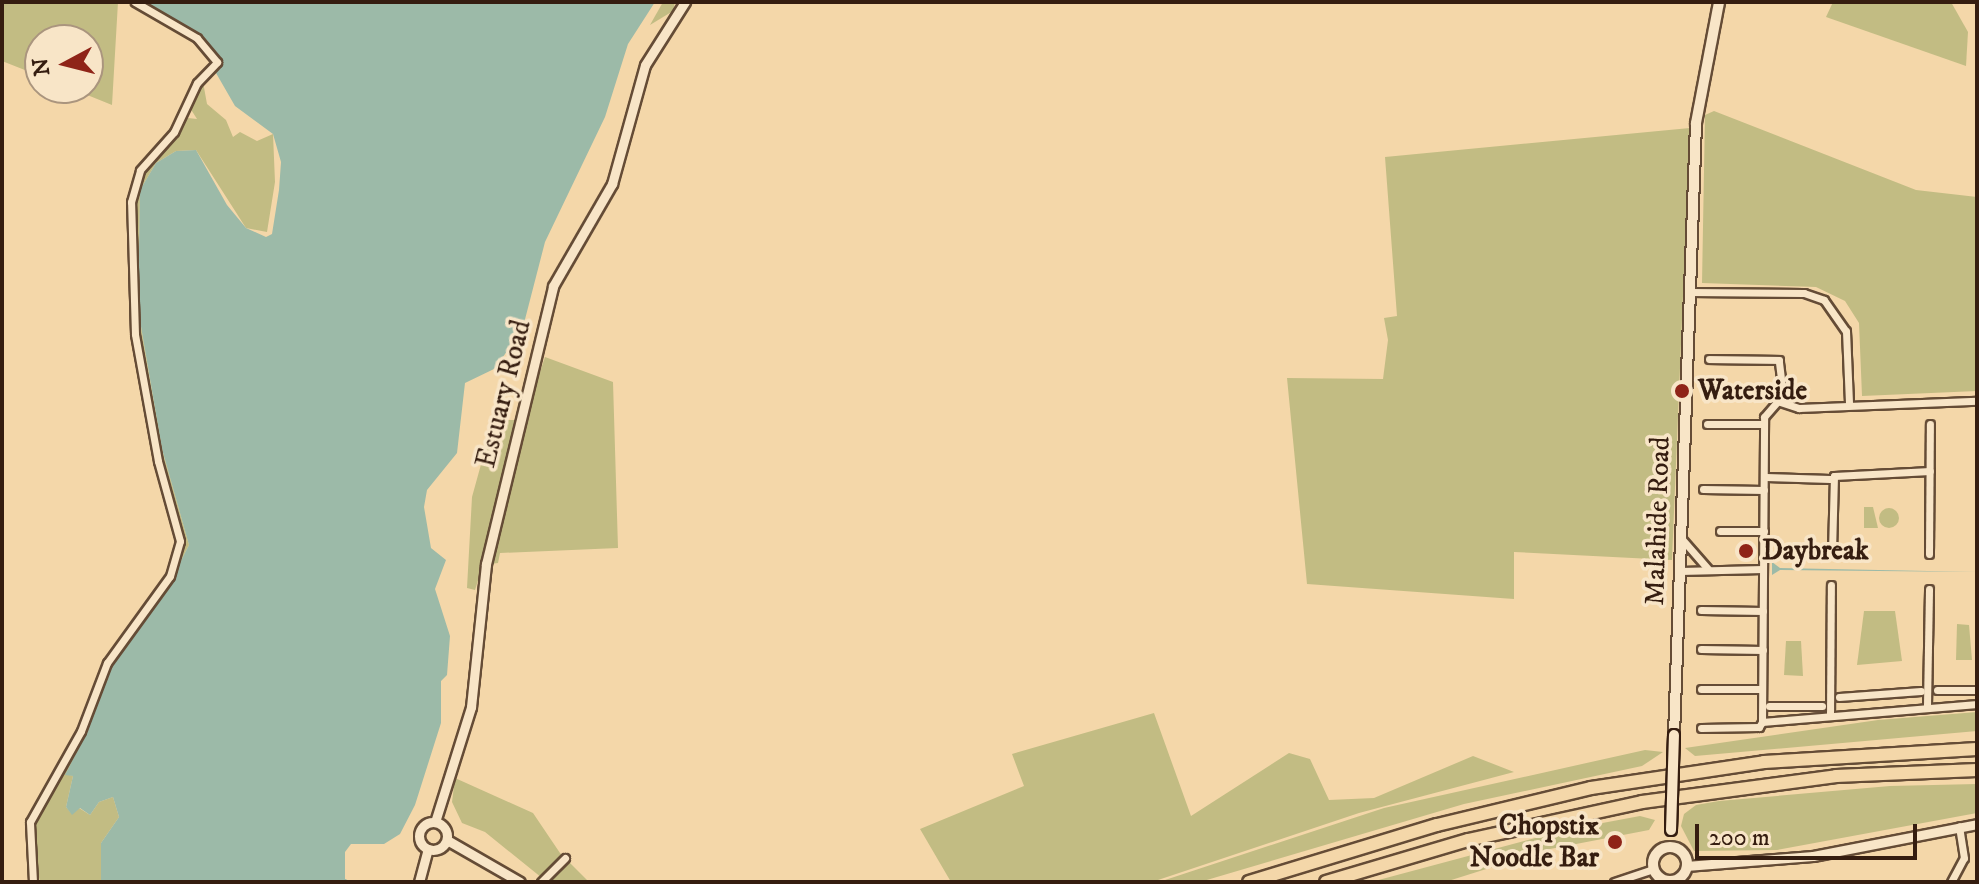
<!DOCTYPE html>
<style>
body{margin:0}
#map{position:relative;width:1979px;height:884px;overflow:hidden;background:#f4d7a9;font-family:"IM FELL DW Pica",serif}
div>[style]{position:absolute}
.green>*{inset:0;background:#c2bc83}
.round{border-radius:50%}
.water>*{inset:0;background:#9cbaa8}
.stream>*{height:2px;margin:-1px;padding:0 1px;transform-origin:1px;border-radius:1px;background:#9cbaa8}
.roads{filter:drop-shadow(2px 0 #654c36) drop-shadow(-2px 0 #654c36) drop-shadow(0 2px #654c36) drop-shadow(0 -2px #654c36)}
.minor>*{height:7px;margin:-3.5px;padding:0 3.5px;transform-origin:3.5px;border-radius:3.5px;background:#f8e5c7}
.tertiary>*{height:9px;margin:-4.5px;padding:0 4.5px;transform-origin:4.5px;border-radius:4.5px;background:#f8e5c7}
.tertiary>.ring{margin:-4.5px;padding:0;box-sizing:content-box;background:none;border:9px solid #f8e5c7;border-radius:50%}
.secondary>*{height:10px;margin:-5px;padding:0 5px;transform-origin:5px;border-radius:5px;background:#f8e5c7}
.secondary>.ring{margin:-5px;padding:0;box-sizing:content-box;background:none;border:10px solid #f8e5c7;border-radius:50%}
.motorway>*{height:12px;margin:-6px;padding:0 6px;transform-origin:6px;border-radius:6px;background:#f4d7a9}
.bridges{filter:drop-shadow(2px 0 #351d10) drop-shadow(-2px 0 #351d10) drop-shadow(0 2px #351d10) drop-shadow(0 -2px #351d10)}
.secondary-bridge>*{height:10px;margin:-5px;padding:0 5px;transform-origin:5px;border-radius:5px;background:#f8e5c7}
.dots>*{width:22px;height:22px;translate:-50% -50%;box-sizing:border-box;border:4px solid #f8e5c7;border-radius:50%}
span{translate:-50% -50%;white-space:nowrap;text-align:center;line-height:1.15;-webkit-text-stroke:7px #f8e5c7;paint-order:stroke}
.poi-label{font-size:28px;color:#351d10;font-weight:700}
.left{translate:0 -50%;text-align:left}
.right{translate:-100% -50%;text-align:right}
.street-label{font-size:28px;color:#351d10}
.frame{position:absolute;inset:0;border:4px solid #351d10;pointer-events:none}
.north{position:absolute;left:24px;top:24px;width:80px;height:80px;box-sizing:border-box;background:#f8e5c7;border:2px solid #aa957e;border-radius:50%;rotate:263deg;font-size:22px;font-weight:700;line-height:32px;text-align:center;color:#351d10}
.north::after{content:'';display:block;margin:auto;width:28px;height:36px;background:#8f2418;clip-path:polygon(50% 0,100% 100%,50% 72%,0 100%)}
.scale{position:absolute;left:1695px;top:824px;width:222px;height:36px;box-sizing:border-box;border:4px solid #351d10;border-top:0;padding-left:10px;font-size:24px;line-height:28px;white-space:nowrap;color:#351d10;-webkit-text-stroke:6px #f8e5c7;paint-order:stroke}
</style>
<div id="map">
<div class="green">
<div style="clip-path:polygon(2px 2px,118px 2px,112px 105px,70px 88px,88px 88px,88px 40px,40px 40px,40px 76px,2px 61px)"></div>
<div style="clip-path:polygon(663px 2px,675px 2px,673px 11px,650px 25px)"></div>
<div style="clip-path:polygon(1833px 2px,1951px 2px,1968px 32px,1966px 66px,1826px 17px)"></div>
<div style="clip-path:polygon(203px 82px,207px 104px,226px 120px,233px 137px,240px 132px,257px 141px,273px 134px,275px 182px,267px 232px,246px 228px,196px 150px,176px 151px,156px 163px,140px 190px,138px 309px,162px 449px,189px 545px,166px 590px,107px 670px,87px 732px,66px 774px,73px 776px,66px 807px,72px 814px,79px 808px,90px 815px,99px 802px,113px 797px,119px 817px,101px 843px,101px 882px,40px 882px,30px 834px,33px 820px,81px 731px,107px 663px,160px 592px,176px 561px,179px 527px,158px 461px,135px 334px,130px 222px,140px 170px,188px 118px,197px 119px,190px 108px)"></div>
<div style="clip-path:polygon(1714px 111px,1916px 190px,1977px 197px,1977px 391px,1862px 396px,1859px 323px,1845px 301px,1816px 287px,1702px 283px,1705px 115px)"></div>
<div style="clip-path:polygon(1690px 128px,1672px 560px,1514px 552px,1514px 599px,1307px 584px,1287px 378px,1383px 379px,1388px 340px,1384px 318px,1397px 316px,1385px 157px)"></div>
<div style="clip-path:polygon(545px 357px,613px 382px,618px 548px,500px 553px,498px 563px,483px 565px,475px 590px,467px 588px,472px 497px,488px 439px,503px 420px,524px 420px)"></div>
<div style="clip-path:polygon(1864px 507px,1873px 507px,1878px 528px,1864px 528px)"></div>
<div class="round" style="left:1879px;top:508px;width:20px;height:20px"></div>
<div style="clip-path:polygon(1864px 611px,1895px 611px,1902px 661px,1857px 665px)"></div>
<div style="clip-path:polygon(1957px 624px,1969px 625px,1972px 660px,1956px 660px)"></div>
<div style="clip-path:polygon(1786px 641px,1801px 641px,1803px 676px,1784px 675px)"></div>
<div style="clip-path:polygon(1977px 712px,1977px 731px,1695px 756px,1685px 748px,1878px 720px)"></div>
<div style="clip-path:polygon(1154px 713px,1191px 816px,1289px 753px,1310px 759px,1329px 800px,1374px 798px,1473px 756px,1514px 772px,1359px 813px,1152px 882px,951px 882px,920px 829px,1024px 786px,1012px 754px)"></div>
<div style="clip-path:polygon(1645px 750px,1663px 752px,1642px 766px,1464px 804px,1200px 882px,1159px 882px,1384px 808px)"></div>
<div style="clip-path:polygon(455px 778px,533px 813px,560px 853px,589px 882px,547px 882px,485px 832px,462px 823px,452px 802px)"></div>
<div style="clip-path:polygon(1977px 784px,1977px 813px,1777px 850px,1694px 851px,1681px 826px,1684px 814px,1696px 805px,1719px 801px,1890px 786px)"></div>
<div style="clip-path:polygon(1640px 816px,1655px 820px,1649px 830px,1550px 849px,1445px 882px,1371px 882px,1565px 830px)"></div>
</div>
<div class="water">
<div style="clip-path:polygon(130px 2px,655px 2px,628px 44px,605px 117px,545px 242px,522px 331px,494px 369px,465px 383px,457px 453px,427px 490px,424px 507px,431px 548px,446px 560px,435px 589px,450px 636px,447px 675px,441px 681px,441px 723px,415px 805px,400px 834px,384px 844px,351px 844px,345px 852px,345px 882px,101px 882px,101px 843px,119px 817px,113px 797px,99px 802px,90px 815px,80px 808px,72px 815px,66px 807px,73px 776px,65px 775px,87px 732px,107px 670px,166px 590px,189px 545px,162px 449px,138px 309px,140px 190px,156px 163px,176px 151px,196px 150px,227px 205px,246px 228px,266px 237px,272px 234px,279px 190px,281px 162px,273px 134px,235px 106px,216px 73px,218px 60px,197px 41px)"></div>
<div style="clip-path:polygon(1772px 562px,1780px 568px,1977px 572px,1780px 570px,1772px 575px)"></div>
</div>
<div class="stream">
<div style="left:345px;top:880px;width:4px;rotate:27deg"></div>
</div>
<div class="roads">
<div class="minor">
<div style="left:1690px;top:292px;width:114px;rotate:0.5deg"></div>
<div style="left:1804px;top:293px;width:21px;rotate:19deg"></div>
<div style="left:1824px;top:300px;width:38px;rotate:55deg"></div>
<div style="left:1846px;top:331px;width:73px;rotate:87.6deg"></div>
<div style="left:1780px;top:402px;width:20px;rotate:18deg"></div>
<div style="left:1799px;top:408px;width:178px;rotate:-2.3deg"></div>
<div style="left:1707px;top:424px;width:57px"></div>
<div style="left:1766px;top:477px;width:64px;rotate:1.8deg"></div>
<div style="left:1703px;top:489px;width:61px;rotate:0.9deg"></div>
<div style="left:1720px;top:531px;width:44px"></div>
<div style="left:1681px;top:538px;width:41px;rotate:48.9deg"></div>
<div style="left:1832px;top:552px;width:76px;rotate:-88.5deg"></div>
<div style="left:1834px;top:476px;width:96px;rotate:-3deg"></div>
<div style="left:1929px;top:554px;width:130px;rotate:-89.6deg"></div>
<div style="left:1680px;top:571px;width:83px;rotate:-1.4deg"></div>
<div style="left:1701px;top:610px;width:62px;rotate:0.9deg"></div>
<div style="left:1701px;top:649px;width:62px;rotate:0.9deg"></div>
<div style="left:1701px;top:689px;width:61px"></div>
<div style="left:1937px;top:690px;width:40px"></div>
<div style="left:1839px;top:697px;width:82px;rotate:-4.2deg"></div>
<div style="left:1927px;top:705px;width:116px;rotate:-89deg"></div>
<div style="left:1769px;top:706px;width:53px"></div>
<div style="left:1830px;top:716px;width:131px;rotate:-89.6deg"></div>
<div style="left:1762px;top:722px;width:216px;rotate:-4.8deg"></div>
<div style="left:1701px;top:728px;width:58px;rotate:-1deg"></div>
<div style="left:1759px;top:727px;width:6px;rotate:-59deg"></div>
<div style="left:1762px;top:722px;width:305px;rotate:-89.6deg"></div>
<div style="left:1764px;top:417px;width:29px;rotate:-49deg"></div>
<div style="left:1783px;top:395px;width:35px;rotate:-97deg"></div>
<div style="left:1779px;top:360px;width:70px;rotate:-179.2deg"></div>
<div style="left:33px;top:882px;width:60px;rotate:-92.9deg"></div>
<div style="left:30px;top:822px;width:104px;rotate:-60.7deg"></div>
<div style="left:81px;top:731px;width:73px;rotate:-69.1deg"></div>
<div style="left:107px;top:663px;width:107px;rotate:-54.1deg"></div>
<div style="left:170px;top:576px;width:36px;rotate:-74deg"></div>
<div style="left:180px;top:541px;width:83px;rotate:-105.4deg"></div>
<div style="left:158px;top:461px;width:129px;rotate:-100.3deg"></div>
<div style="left:135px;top:334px;width:132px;rotate:-91.7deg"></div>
<div style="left:131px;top:202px;width:33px;rotate:-74deg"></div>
<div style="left:140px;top:170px;width:51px;rotate:-48.2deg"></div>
<div style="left:174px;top:132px;width:54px;rotate:-64.9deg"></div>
<div style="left:197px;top:83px;width:29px;rotate:-46deg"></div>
<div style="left:217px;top:62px;width:31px;rotate:-130deg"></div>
<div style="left:197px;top:38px;width:72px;rotate:-149.9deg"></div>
<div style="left:541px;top:882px;width:34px;rotate:-45deg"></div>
<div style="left:1614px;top:882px;width:41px;rotate:-18.4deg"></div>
<div style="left:1951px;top:882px;width:27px;rotate:-62deg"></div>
<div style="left:1964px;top:858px;width:32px;rotate:-99deg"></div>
</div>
<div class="tertiary">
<div class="ring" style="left:419px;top:822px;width:19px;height:19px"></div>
<div style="left:435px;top:822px;width:121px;rotate:-72.6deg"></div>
<div style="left:471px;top:707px;width:144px;rotate:-84deg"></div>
<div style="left:486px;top:564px;width:286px;rotate:-76.4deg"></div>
<div style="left:553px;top:286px;width:118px;rotate:-60deg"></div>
<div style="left:612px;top:184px;width:123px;rotate:-74.5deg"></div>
<div style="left:645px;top:65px;width:75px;rotate:-57.6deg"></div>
<div style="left:447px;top:840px;width:84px;rotate:29.9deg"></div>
<div style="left:1686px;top:866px;width:127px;rotate:-4.5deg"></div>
<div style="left:1813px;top:856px;width:167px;rotate:-11deg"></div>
<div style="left:419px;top:882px;width:34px;rotate:-75deg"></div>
</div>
<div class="secondary">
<div style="left:1674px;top:735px;width:612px;rotate:-87.94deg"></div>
<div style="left:1696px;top:123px;width:123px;rotate:-79.2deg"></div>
<div class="ring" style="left:1653px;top:847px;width:24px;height:24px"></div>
</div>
<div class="motorway">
<div style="left:1249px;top:882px;width:196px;rotate:-16.9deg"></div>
<div style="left:1437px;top:825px;width:158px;rotate:-13.5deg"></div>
<div style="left:1591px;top:788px;width:175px;rotate:-8.5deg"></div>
<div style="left:1764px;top:762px;width:213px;rotate:-3.5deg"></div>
<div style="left:1326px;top:882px;width:148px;rotate:-16.5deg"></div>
<div style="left:1468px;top:840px;width:178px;rotate:-12.3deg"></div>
<div style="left:1642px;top:802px;width:196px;rotate:-7.6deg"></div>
<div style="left:1836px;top:776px;width:141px;rotate:-2.4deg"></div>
</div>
</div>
<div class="bridges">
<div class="secondary-bridge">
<div style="left:1671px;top:830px;width:95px;rotate:-88.2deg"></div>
</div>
</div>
<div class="dots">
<div style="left:1682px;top:391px;background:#8f2418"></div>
<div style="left:1746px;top:551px;background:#8f2418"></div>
<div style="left:1615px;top:842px;background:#8f2418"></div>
</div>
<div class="poi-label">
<span class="left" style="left:1698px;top:391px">Waterside</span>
<span class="left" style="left:1762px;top:551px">Daybreak</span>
<span class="right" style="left:1599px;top:842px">Chopstix<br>Noodle Bar</span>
</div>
<div class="street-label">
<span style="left:504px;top:394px;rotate:-76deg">Estuary Road</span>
<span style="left:1658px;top:521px;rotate:-88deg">Malahide Road</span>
</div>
<div class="frame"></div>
<div class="north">N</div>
<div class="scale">200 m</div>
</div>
